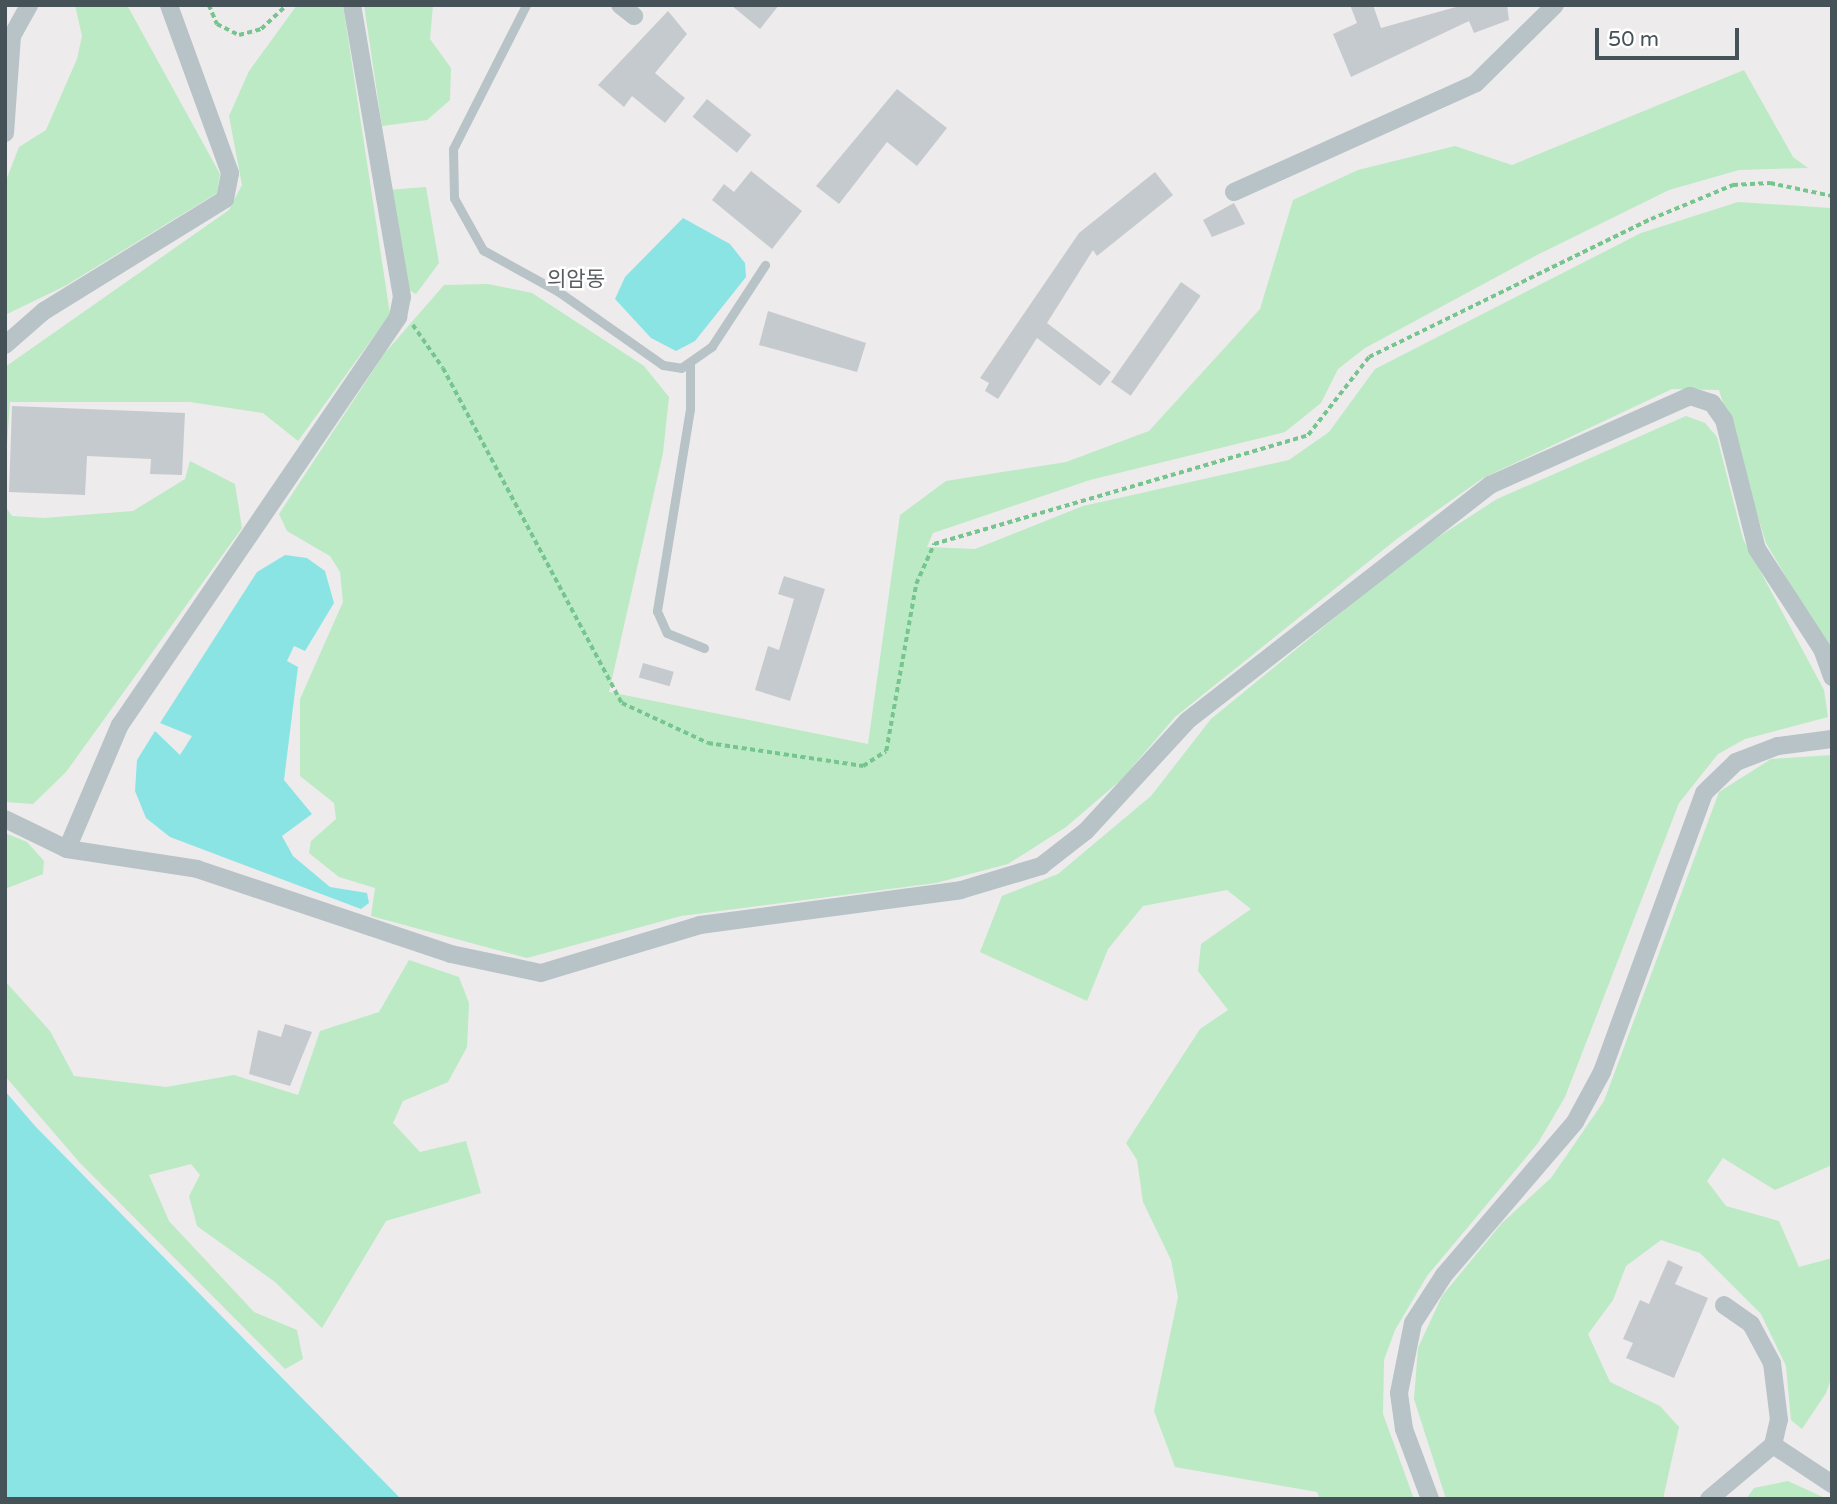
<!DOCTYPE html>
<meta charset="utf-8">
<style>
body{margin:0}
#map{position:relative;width:1837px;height:1504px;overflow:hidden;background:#eeebec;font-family:"Varela Round","Noto Sans KR",sans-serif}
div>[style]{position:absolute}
.green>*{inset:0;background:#bbeac4}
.water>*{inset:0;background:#8be4e4}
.building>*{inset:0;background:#c5cace;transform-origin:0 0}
.path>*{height:3.5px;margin-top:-1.75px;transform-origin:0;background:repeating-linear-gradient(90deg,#76c58e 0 5px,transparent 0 8.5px)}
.service>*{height:9px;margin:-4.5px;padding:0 4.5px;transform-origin:4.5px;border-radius:4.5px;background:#b7c3c7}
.minor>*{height:18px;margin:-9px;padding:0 9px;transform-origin:9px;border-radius:9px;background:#b7c3c7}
span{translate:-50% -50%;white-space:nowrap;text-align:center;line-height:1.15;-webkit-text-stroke:5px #fff;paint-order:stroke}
.quarter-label{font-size:21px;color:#595d60}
.frame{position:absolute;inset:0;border:7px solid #455257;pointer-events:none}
.scale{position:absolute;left:1595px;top:28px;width:144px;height:32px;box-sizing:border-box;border:4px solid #455257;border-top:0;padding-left:9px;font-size:21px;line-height:24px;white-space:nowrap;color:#455257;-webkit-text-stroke:5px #fff;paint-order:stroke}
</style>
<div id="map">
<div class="green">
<div style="clip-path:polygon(75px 5px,127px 5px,220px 174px,217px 193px,65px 286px,5px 315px,5px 183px,19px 147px,46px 130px,77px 59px,82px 36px)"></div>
<div style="clip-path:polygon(297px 5px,343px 5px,390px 314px,298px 441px,263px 413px,190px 402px,10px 402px,5px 473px,5px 367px,229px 210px,242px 185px,229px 116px,249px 71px)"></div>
<div style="clip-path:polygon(364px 5px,433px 5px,430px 39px,451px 68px,450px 100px,427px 120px,382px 126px)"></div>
<div style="clip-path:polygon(1744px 70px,1793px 157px,1808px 168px,1739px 170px,1669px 190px,1537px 255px,1365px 348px,1338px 369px,1321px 403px,1285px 432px,1090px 480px,933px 533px,927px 547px,975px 549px,1083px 506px,1289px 460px,1329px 432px,1375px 369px,1641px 233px,1738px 202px,1831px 208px,1832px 654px,1766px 543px,1719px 390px,1672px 389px,1483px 478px,1398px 538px,1175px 717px,1122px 779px,1066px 827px,1008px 864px,936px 883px,681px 916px,527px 958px,371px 916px,375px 888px,339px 877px,309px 853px,311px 841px,336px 819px,334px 803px,300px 776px,300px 699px,343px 602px,340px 572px,330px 556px,287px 531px,279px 514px,384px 354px,444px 285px,488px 284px,532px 293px,644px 366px,669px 397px,663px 453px,609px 692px,868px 744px,900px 515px,946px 481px,1066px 462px,1149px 431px,1260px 309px,1293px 200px,1358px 170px,1455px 146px,1512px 165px)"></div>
<div style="clip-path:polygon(426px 187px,439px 263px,416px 294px,409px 290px,387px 190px)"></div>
<div style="clip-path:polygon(1686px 416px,1705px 423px,1717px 437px,1743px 539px,1824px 690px,1828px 717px,1745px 739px,1718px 754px,1679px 803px,1565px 1097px,1538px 1143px,1427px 1276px,1395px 1330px,1384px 1360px,1383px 1414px,1414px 1499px,1320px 1499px,1317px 1492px,1175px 1467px,1154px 1411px,1178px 1297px,1171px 1260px,1143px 1202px,1137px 1160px,1126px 1143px,1200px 1029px,1228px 1010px,1198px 971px,1201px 944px,1251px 909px,1227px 890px,1143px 906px,1108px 949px,1087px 1001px,980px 952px,1002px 896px,1058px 874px,1151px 796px,1211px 719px,1415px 552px,1497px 499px)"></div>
<div style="clip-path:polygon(190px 461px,235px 484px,242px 528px,66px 772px,33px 804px,6px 802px,5px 506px,12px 516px,44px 518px,133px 511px,185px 479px)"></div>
<div style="clip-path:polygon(1832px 755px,1832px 1165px,1775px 1190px,1723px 1158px,1707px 1181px,1726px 1206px,1779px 1221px,1799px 1267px,1832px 1258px,1832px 1376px,1826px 1393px,1802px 1429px,1791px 1420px,1786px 1366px,1761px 1314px,1700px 1253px,1661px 1240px,1626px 1266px,1613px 1300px,1588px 1334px,1610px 1382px,1660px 1406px,1679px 1427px,1663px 1499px,1446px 1499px,1414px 1399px,1418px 1348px,1442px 1296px,1502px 1223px,1551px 1178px,1604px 1101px,1719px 792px,1771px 759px)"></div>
<div style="clip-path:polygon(5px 833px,27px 842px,44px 861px,43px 874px,5px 889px)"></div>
<div style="clip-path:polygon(409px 960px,459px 977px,469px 1003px,467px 1047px,448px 1082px,403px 1101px,393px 1123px,420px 1152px,466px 1141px,481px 1193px,386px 1221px,322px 1328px,275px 1282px,197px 1226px,189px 1196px,200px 1175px,191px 1164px,149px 1175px,169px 1221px,254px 1312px,297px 1330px,303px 1359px,285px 1369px,80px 1163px,5px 1076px,5px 981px,50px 1031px,74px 1076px,166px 1087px,234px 1075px,298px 1095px,320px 1031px,379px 1012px)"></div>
<div style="clip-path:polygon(1788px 1481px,1827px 1499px,1746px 1499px,1754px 1488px)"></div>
</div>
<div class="water">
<div style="clip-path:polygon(683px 218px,730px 244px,745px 263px,746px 277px,695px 341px,676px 351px,651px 338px,615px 299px,625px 277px)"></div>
<div style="clip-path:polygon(285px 555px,307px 558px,325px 571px,334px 603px,305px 651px,294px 646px,287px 661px,298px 667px,284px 780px,312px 814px,282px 836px,293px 856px,330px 887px,367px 893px,369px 903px,361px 909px,170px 837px,146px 818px,135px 791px,137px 760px,155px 731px,180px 755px,192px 736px,160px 723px,257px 572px)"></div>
<div style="clip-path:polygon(5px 1091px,35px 1126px,401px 1499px,5px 1499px)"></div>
</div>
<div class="building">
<div style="clip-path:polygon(731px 5px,779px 5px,760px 29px)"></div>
<div style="clip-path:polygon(1350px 5px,1373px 5px,1381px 28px,1463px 5px,1507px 5px,1509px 20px,1474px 33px,1469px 21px,1351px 77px,1333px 34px,1357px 23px)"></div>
<div style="clip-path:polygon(668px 11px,687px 34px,655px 73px,685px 98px,665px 123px,632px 96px,624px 107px,598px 85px)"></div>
<div style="clip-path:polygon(897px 89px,947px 128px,917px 166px,887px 142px,839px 204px,816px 186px)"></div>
<div style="left:707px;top:99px;width:57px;height:23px;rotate:39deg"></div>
<div style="clip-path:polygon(751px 171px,802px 211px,772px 249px,712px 200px,724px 184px,734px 192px)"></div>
<div style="clip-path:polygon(1155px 172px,1173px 195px,1097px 256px,1093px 250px,1047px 323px,1111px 372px,1100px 386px,1037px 338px,998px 399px,985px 391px,989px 383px,980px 378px,1079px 233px)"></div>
<div style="clip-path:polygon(1234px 203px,1245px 224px,1212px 237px,1203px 220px)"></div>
<div style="left:1181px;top:282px;width:24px;height:122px;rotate:35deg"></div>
<div style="clip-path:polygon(768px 311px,866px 343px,857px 372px,759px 345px)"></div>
<div style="clip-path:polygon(12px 406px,185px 413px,182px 475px,150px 474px,151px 459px,87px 456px,85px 495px,9px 492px)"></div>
<div style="clip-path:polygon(784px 576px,825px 589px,790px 701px,755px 690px,768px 646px,779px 650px,794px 599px,778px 594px)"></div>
<div style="left:643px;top:663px;width:32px;height:15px;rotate:16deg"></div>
<div style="clip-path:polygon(285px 1024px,312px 1032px,290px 1086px,249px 1074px,258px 1030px,281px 1037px)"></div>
<div style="clip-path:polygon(1668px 1260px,1683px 1267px,1675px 1284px,1708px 1298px,1674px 1378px,1626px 1358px,1633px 1343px,1623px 1339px,1640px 1300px,1649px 1304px)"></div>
</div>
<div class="path">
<div style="left:209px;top:5px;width:21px;rotate:67deg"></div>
<div style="left:217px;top:24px;width:25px;rotate:27deg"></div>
<div style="left:239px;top:35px;width:23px;rotate:-15deg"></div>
<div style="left:261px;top:29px;width:35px;rotate:-43deg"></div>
<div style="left:413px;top:325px;width:52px;rotate:55.1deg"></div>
<div style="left:443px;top:368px;width:380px;rotate:61.9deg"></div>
<div style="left:622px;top:703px;width:95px;rotate:24.9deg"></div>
<div style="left:708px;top:743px;width:157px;rotate:8.4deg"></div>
<div style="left:863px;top:766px;width:27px;rotate:-33deg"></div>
<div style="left:886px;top:751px;width:170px;rotate:-79.8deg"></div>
<div style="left:916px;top:584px;width:44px;rotate:-65.8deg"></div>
<div style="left:934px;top:544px;width:390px;rotate:-16.2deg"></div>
<div style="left:1308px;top:435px;width:99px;rotate:-52deg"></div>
<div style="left:1369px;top:357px;width:314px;rotate:-26.1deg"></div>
<div style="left:1651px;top:219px;width:89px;rotate:-22.5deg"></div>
<div style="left:1733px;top:185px;width:37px;rotate:-3deg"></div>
<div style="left:1770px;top:183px;width:63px;rotate:11.8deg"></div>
</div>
<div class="service">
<div style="left:526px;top:5px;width:161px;rotate:116.9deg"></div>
<div style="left:453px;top:149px;width:49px;rotate:88.8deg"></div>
<div style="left:454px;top:198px;width:60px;rotate:60.9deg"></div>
<div style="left:483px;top:250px;width:87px;rotate:28.9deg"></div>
<div style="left:559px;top:292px;width:127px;rotate:35.1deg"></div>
<div style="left:663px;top:365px;width:18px;rotate:9deg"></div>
<div style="left:681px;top:368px;width:38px;rotate:-35deg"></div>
<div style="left:712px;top:346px;width:97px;rotate:-56.8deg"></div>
<div style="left:690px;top:365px;width:44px;rotate:90deg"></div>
<div style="left:690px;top:409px;width:205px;rotate:99.3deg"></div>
<div style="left:657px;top:611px;width:24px;rotate:66deg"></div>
<div style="left:667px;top:633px;width:40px;rotate:22deg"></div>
</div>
<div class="minor">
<div style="left:620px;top:5px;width:18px;rotate:38deg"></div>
<div style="left:5px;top:133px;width:97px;rotate:-85.9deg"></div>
<div style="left:12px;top:36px;width:35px;rotate:-61deg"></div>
<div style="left:1234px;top:192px;width:265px;rotate:-24.2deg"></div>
<div style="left:1476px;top:83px;width:111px;rotate:-44.6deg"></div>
<div style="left:5px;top:345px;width:52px;rotate:-41.1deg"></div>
<div style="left:44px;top:311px;width:213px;rotate:-31.7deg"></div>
<div style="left:225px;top:199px;width:26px;rotate:-79deg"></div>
<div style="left:230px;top:173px;width:179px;rotate:-110deg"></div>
<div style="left:5px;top:819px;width:69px;rotate:25.8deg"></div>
<div style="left:67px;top:849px;width:132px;rotate:8.7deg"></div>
<div style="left:197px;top:869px;width:268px;rotate:18.5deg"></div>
<div style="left:451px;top:954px;width:92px;rotate:11.9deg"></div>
<div style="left:541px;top:973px;width:166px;rotate:-16.8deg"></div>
<div style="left:700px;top:925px;width:263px;rotate:-7.6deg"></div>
<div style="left:961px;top:890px;width:84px;rotate:-16.7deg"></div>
<div style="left:1041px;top:866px;width:57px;rotate:-37.9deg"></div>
<div style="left:1086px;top:831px;width:149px;rotate:-47.4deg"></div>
<div style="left:1187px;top:721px;width:384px;rotate:-37.9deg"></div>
<div style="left:1490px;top:485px;width:219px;rotate:-24deg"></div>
<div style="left:1690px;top:396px;width:23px;rotate:18deg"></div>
<div style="left:1712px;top:403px;width:21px;rotate:55deg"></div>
<div style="left:1724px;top:420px;width:133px;rotate:75.7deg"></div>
<div style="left:1757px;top:549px;width:119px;rotate:57deg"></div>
<div style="left:1822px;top:649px;width:30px;rotate:70deg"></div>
<div style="left:67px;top:849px;width:135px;rotate:-66.9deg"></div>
<div style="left:120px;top:725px;width:494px;rotate:-55.7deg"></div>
<div style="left:398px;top:317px;width:20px;rotate:-79deg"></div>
<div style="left:402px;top:297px;width:296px;rotate:-99.7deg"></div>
<div style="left:1773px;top:1445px;width:71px;rotate:33.5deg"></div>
<div style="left:1430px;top:1499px;width:75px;rotate:-110.4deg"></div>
<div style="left:1404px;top:1429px;width:36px;rotate:-98deg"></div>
<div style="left:1399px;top:1393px;width:71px;rotate:-78.7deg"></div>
<div style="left:1413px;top:1323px;width:57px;rotate:-57.1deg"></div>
<div style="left:1444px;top:1275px;width:201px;rotate:-49.4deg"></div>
<div style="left:1575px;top:1122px;width:57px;rotate:-61.6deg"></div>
<div style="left:1602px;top:1072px;width:297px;rotate:-69.9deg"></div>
<div style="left:1704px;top:793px;width:45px;rotate:-44.1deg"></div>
<div style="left:1736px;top:762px;width:45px;rotate:-20.9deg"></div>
<div style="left:1778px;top:746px;width:54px;rotate:-7.4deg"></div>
<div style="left:1709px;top:1499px;width:84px;rotate:-40.2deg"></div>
<div style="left:1773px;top:1445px;width:26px;rotate:-77deg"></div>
<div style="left:1779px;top:1420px;width:57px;rotate:-97deg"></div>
<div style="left:1772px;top:1363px;width:44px;rotate:-118.3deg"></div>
<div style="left:1751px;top:1324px;width:33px;rotate:-145deg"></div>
</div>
<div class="quarter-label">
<span style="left:576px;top:280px">의암동</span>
</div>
<div class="frame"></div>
<div class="scale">50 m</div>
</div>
